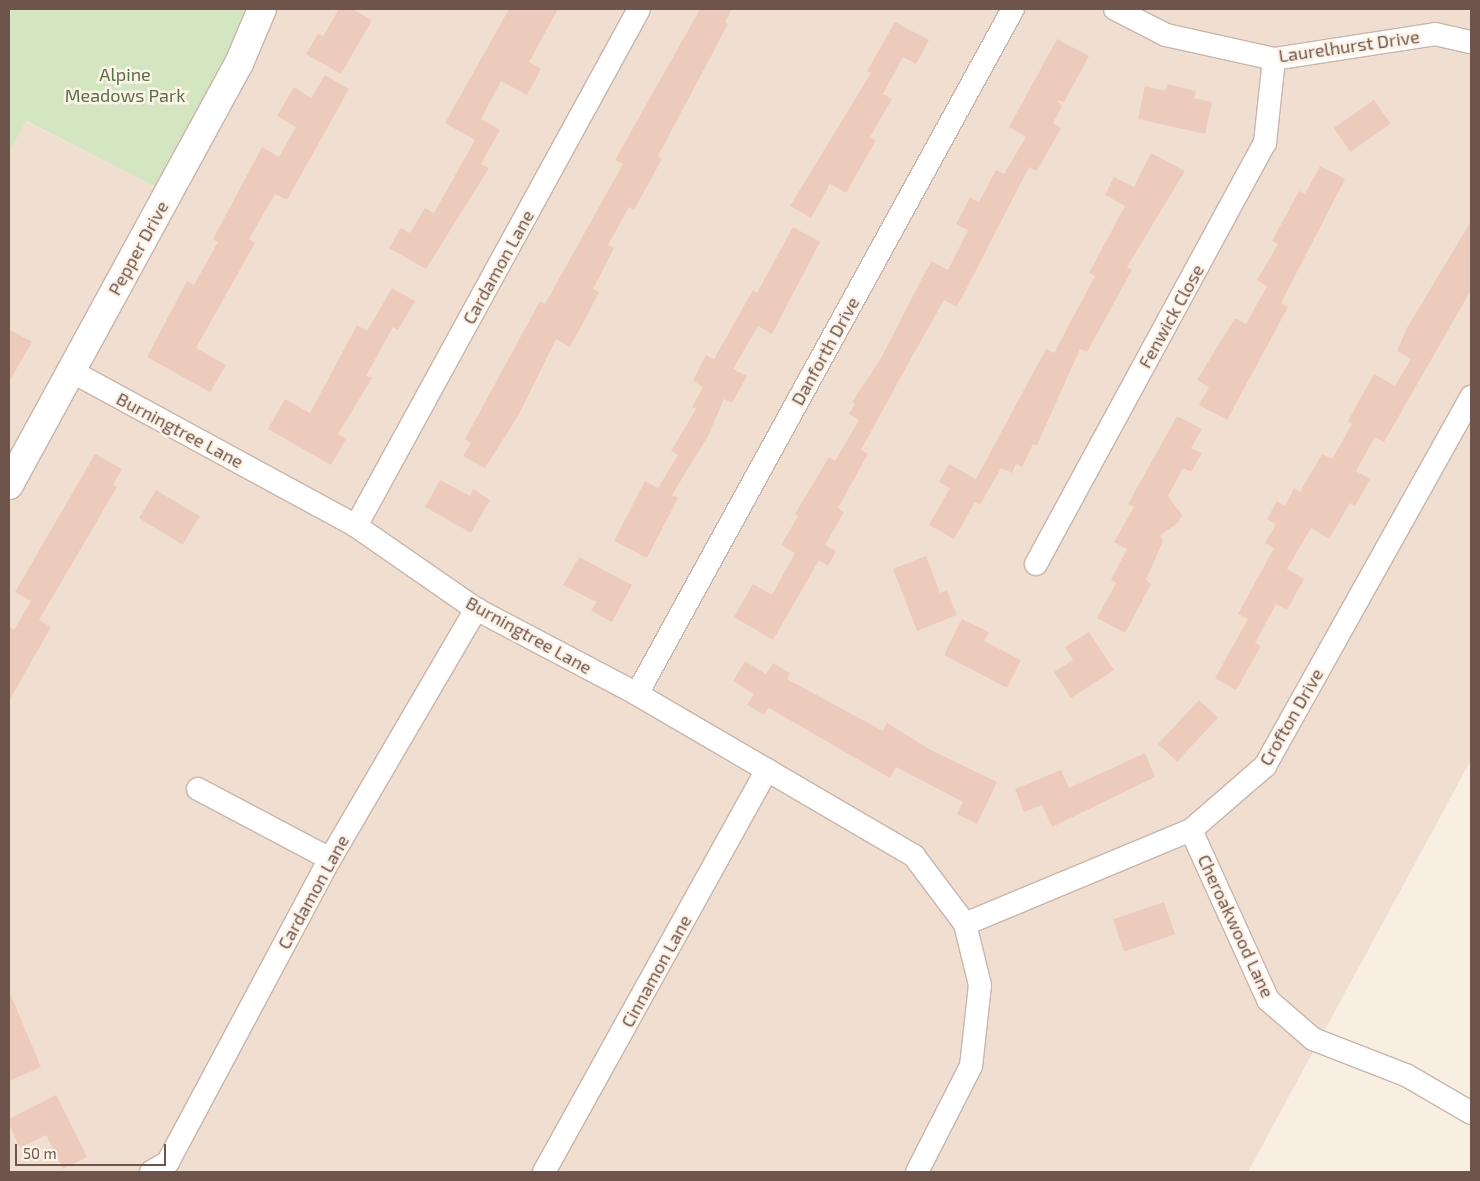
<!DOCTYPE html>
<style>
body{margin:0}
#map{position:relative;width:1480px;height:1181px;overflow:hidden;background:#f9eee2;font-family:"Exo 2",sans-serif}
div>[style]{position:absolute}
.residential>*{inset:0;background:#f0dfd1}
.green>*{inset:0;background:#d4e5c2}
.building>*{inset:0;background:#eccbbc;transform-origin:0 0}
.roads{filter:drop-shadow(1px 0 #c9b5aa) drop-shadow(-1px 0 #c9b5aa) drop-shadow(0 1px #c9b5aa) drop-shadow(0 -1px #c9b5aa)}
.minor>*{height:22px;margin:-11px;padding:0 11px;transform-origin:11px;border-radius:11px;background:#fff}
.tertiary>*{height:28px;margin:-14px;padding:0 14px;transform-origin:14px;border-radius:14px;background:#fff}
span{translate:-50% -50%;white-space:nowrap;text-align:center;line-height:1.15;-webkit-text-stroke:5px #fdf3e8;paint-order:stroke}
.street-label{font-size:18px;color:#6e544b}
.park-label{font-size:18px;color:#567344}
.frame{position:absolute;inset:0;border:10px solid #6e544b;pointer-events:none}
.scale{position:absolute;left:15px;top:1144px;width:151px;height:22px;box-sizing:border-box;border:2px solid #6e544b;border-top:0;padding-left:6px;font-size:15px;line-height:18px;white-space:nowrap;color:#6e544b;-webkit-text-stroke:4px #fdf3e8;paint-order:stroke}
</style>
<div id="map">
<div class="residential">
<div style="clip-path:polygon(245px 9px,1471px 9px,1471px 760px,1248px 1172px,9px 1172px,9px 152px,25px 121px,156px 187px,232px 46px)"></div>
</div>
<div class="green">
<div style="clip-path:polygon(9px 9px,245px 9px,232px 46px,156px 187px,26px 121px,9px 152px)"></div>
</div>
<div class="building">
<div style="clip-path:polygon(339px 9px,352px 9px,372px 20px,341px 74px,306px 54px,318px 34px,323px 36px)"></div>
<div style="clip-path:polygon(509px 9px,558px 9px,529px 62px,541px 69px,527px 95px,501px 81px,481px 119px,500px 130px,481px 164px,489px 168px,426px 269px,389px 248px,401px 228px,410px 233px,425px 208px,434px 213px,475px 140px,445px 123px)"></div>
<div style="clip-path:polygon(700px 9px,732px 9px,725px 22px,728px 24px,658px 156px,662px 159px,634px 210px,629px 207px,608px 245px,614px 248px,593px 289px,599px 292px,591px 308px,570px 347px,556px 339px,518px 416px,485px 468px,463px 456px,471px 443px,465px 439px,540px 301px,545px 304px,623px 164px,615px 160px)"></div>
<div style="clip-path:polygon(895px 22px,929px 40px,916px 64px,903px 57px,883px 94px,892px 99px,870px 137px,876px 140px,846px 193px,830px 184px,811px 218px,790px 206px,871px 73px,867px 71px)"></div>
<div style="clip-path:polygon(1057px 39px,1089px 56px,1064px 102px,1057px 100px,1062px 106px,1053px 123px,1061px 128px,1037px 171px,1029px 167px,957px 307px,944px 300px,909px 362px,861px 450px,868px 454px,838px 508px,844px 512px,825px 545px,836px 551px,828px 566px,819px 560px,773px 640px,734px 617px,753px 584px,772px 595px,795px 553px,781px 545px,798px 516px,795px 514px,829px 457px,835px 461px,859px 420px,849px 414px,855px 404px,852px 402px,880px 360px,931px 261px,948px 270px,968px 230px,956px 224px,970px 197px,979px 202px,996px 170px,1004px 174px,1026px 137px,1009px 127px)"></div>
<div style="clip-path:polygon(325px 75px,349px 89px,287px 200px,275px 194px,249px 239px,255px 243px,196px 348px,226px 365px,210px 392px,147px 357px,187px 281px,194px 285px,218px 242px,213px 239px,262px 147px,279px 157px,296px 127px,277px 116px,294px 87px,311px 98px)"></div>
<div style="clip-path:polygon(1167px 84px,1196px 91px,1194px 98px,1212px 102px,1205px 134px,1138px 119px,1145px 86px,1165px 91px)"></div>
<div style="left:1374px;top:100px;width:29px;height:49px;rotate:55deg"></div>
<div style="clip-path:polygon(1151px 153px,1185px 171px,1127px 267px,1132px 270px,1087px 352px,1080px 349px,1037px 445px,1033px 444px,1022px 467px,1016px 464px,1012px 473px,1001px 468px,980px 505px,975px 502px,954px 539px,929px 525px,950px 488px,939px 482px,949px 464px,976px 479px,1046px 349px,1054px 353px,1095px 276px,1089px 273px,1125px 206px,1105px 195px,1114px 177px,1134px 187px)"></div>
<div style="clip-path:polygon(1320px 166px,1345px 179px,1281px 303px,1288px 307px,1227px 420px,1199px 405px,1209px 387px,1197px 380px,1235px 318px,1246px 324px,1267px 286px,1257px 280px,1278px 244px,1272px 241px,1299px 191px,1305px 194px)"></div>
<div style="clip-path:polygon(1471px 221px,1471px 290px,1384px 442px,1375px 437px,1356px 471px,1370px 479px,1355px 506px,1350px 503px,1329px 539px,1311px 528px,1287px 569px,1304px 579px,1287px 610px,1276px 604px,1255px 643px,1261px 646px,1236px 690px,1215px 678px,1248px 619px,1238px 614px,1274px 548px,1265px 543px,1276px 524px,1267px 519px,1277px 501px,1285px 506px,1294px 488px,1300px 492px,1322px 454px,1332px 459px,1352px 424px,1348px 421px,1374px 374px,1395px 386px,1411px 359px,1397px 351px,1407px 328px)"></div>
<div style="clip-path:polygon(793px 227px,820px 242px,772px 334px,758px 326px,733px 369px,747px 376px,732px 403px,724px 399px,708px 436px,672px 495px,678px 498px,647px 558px,614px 541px,645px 481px,658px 488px,678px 455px,671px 451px,696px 409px,692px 407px,703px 387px,693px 381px,706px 355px,714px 359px,753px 290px,757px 293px)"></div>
<div style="clip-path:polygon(392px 288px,415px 301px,398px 330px,393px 327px,366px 376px,372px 378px,338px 434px,346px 439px,331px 465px,268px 429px,285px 399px,310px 413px,357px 325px,367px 331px)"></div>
<div style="clip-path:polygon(9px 329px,32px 342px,9px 382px)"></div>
<div style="clip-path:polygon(1177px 416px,1202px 429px,1191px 448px,1202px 453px,1191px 472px,1183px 468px,1168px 496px,1182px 515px,1178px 523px,1160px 535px,1163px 541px,1146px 580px,1151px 584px,1125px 633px,1097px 618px,1116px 583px,1111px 580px,1127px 549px,1114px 542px,1134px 507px,1128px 504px)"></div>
<div style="clip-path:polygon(95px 454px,122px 469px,113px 485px,117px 487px,39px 620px,51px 627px,9px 701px,9px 626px,14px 630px,31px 601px,15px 592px)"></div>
<div style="clip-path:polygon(440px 480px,470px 496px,473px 489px,490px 500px,471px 533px,425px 507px)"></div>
<div style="left:156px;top:490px;width:51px;height:33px;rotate:31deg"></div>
<div style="clip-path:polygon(926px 556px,940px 593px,947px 590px,957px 615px,917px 631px,893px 569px)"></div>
<div style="clip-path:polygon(579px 557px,632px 585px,612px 622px,591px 611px,596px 602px,563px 585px)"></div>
<div style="clip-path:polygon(962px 619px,989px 632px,984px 641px,1021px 660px,1007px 688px,944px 655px)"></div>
<div style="clip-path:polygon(1089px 632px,1114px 670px,1071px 698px,1054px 672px,1073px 660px,1065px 647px)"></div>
<div style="clip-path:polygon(745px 661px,766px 674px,773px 663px,790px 673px,787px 679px,883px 731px,887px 723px,931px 750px,997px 782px,977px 824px,957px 814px,963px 802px,896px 767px,890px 778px,769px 708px,764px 715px,747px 705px,754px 694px,733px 681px)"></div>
<div style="left:1199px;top:700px;width:26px;height:60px;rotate:43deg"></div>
<div style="clip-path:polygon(1145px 753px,1155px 777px,1052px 827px,1042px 805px,1024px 812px,1015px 789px,1061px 770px,1069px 788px)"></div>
<div style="left:1164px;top:902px;width:34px;height:54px;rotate:71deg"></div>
<div style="clip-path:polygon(9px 991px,41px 1067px,9px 1081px)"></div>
<div style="clip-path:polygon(56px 1095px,87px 1157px,63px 1169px,46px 1135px,20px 1148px,9px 1124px,9px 1119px)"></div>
</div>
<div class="roads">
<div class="minor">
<div style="left:1115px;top:9px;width:57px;rotate:27deg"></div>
<div style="left:1166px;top:35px;width:111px;rotate:12.5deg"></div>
<div style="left:1274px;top:59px;width:163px;rotate:-8.8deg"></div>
<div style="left:1435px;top:34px;width:37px;rotate:13deg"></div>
<div style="left:71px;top:371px;width:324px;rotate:28.5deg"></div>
<div style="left:356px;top:526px;width:146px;rotate:34.7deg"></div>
<div style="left:476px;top:609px;width:182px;rotate:27.8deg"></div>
<div style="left:637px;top:694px;width:321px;rotate:30.3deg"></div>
<div style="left:914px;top:856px;width:85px;rotate:53.1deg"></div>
<div style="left:965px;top:924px;width:63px;rotate:76.2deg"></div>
<div style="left:980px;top:985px;width:81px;rotate:96.3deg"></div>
<div style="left:971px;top:1066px;width:119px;rotate:117deg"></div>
<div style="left:356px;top:526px;width:589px;rotate:-61.3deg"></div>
<div style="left:1036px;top:564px;width:479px;rotate:-61.5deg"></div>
<div style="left:1265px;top:143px;width:84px;rotate:-83.9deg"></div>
<div style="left:637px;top:694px;width:781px;rotate:-61.24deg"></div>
<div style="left:198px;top:789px;width:149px;rotate:27.9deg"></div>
<div style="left:1191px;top:830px;width:187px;rotate:65.6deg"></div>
<div style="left:1268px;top:1000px;width:60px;rotate:40.9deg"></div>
<div style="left:1313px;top:1039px;width:100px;rotate:21.2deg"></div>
<div style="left:1406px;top:1075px;width:75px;rotate:30.3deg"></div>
<div style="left:965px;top:924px;width:245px;rotate:-22.6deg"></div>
<div style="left:1191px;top:830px;width:98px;rotate:-40.9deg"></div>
<div style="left:1265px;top:766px;width:423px;rotate:-60.8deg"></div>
<div style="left:151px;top:1172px;width:20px;rotate:-30deg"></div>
<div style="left:168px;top:1162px;width:344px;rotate:-61.9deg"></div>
<div style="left:330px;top:859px;width:290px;rotate:-59.7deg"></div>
<div style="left:544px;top:1172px;width:460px;rotate:-61deg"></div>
</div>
<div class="tertiary">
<div style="left:9px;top:485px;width:483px;rotate:-61.4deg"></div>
<div style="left:240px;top:61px;width:56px;rotate:-67.1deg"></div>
</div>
</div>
<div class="street-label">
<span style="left:1349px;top:46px;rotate:-8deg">Laurelhurst Drive</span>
<span style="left:138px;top:248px;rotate:-61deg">Pepper Drive</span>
<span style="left:498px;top:267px;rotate:-61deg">Cardamon Lane</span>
<span style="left:1171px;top:316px;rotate:-61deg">Fenwick Close</span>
<span style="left:825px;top:351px;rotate:-61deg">Danforth Drive</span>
<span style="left:180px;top:430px;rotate:28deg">Burningtree Lane</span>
<span style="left:529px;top:635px;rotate:29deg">Burningtree Lane</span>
<span style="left:1291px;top:717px;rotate:-60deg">Crofton Drive</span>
<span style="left:313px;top:892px;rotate:-61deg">Cardamon Lane</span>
<span style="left:1236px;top:926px;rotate:65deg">Cheroakwood Lane</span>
<span style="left:656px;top:971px;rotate:-61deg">Cinnamon Lane</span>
</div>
<div class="park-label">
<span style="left:125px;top:85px">Alpine<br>Meadows Park</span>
</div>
<div class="frame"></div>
<div class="scale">50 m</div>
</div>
